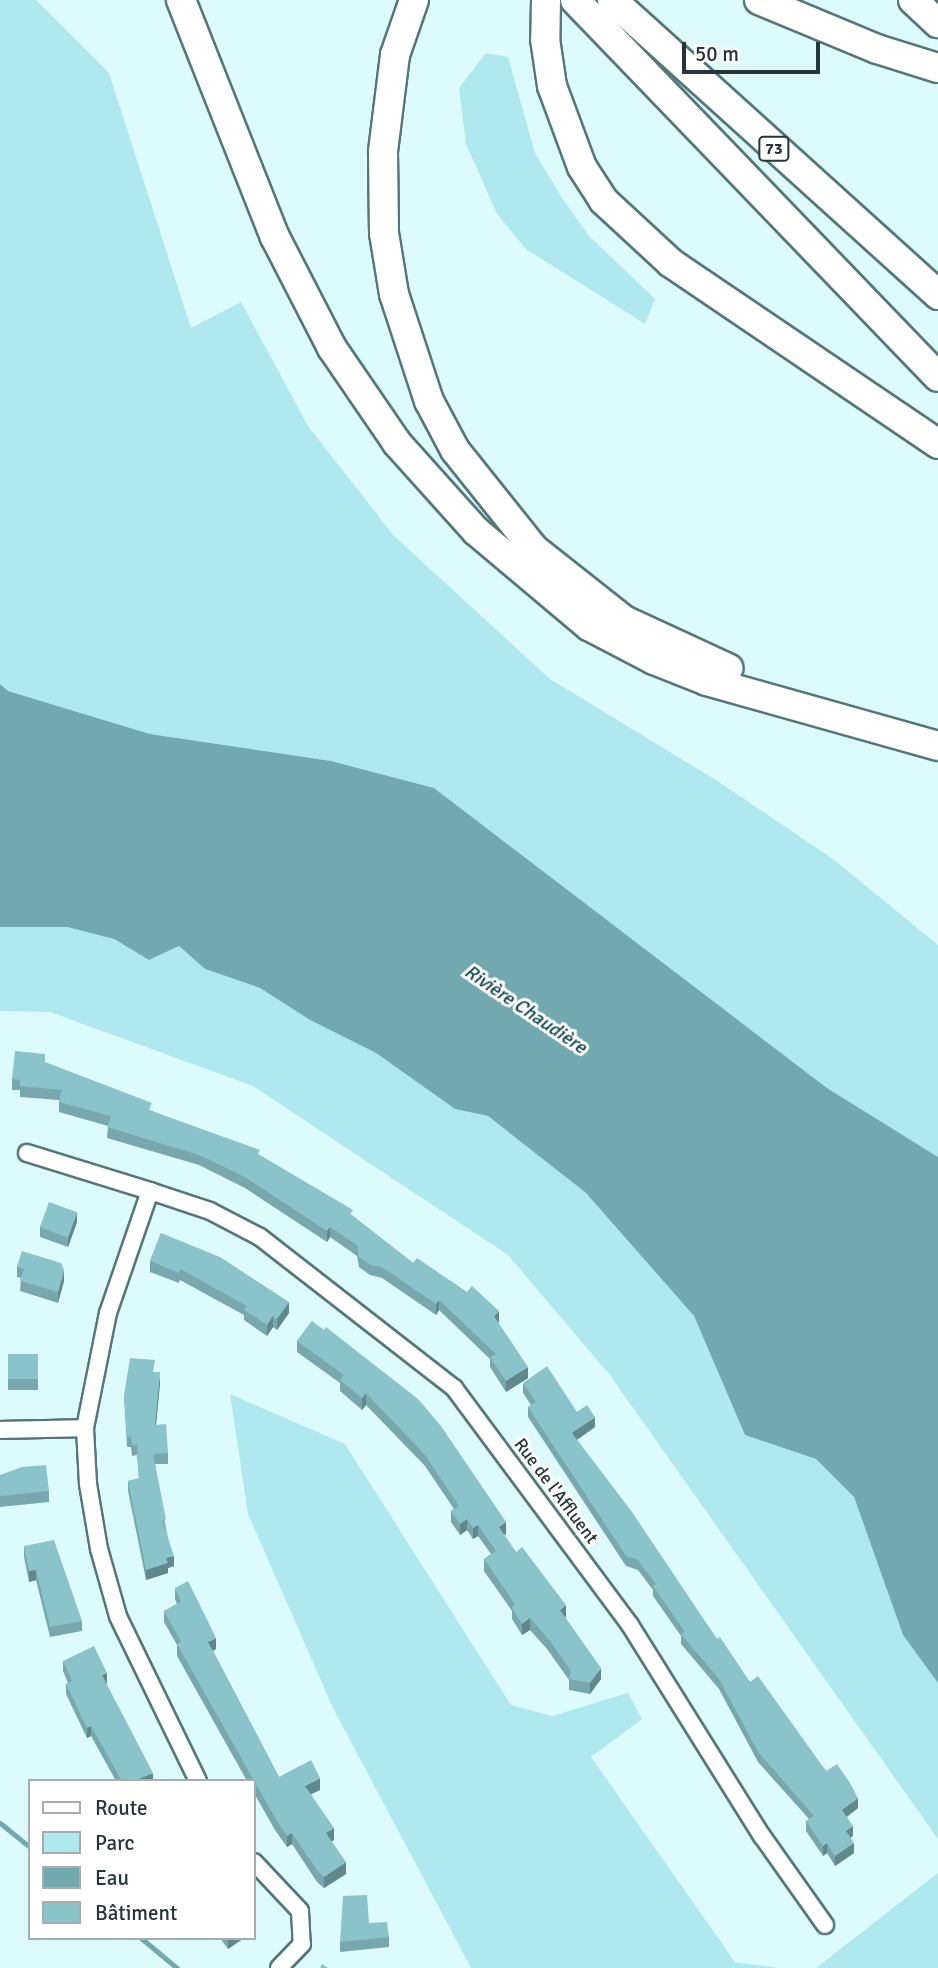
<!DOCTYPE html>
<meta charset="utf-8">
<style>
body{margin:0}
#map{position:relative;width:938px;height:1968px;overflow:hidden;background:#ddfbff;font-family:Signika,sans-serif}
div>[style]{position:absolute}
.green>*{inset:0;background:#b0e8ef}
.water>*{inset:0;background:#72a9b0}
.stream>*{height:5px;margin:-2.5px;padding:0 2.5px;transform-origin:2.5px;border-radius:2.5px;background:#72a9b0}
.roads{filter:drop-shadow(2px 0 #55777b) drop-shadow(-2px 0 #55777b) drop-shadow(0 2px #55777b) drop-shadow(0 -2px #55777b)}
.street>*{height:16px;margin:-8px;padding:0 8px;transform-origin:8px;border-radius:8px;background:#fff}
.highway>*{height:28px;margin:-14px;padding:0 14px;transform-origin:14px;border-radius:14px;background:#fff}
.wall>*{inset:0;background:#78a8ae;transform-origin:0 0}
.shaded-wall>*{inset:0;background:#61888d}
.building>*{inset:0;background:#8bc3ca;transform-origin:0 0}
span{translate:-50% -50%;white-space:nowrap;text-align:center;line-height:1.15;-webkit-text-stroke:6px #fff;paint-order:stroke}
.shield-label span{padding:2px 5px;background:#fff;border:2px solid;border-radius:5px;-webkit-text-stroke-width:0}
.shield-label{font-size:16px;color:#263537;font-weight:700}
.street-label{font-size:18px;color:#263537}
.water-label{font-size:19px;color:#11454a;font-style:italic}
.legend{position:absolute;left:28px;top:1779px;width:228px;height:161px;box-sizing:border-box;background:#fff;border:2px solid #a8aeaf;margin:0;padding:9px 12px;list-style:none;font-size:21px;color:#263537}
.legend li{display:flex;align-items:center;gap:14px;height:35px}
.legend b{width:35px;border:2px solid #a8aeaf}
.scale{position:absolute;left:682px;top:42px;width:138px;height:32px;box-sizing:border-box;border:4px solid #263537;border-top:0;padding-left:9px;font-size:21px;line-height:24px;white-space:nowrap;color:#263537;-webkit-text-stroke:5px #fff;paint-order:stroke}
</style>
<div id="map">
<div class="green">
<div style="clip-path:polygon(0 0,36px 0,109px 73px,191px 328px,241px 302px,308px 426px,394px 536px,550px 679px,716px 780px,833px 859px,938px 945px,938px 1157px,827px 1088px,434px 788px,331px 761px,150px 734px,8px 691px,0 684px)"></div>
<div style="clip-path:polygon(486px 53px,508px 57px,535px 153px,560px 195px,589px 236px,655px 299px,645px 324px,526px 249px,497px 214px,466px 144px,459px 88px)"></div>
<div style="clip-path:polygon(0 927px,67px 927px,114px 939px,149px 960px,179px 946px,205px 969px,260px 988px,310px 1020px,376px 1053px,455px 1109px,488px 1116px,586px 1193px,694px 1316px,745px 1435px,816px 1459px,854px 1497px,903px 1635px,938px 1683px,938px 1839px,609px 1374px,508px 1255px,253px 1086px,50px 1012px,0 1011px)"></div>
<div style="clip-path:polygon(230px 1394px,345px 1444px,511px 1705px,552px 1716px,628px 1693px,642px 1719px,591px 1757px,735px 1962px,778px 1968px,471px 1968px,333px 1708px,248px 1514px)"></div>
<div style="clip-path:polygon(938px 1873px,938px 1968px,816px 1968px)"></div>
</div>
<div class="water">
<div style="clip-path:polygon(0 684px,8px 691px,150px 734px,331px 761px,434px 788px,827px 1088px,938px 1157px,938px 1683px,903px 1635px,854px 1497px,816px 1459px,745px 1435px,694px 1316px,586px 1193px,488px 1116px,455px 1109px,376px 1053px,310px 1020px,260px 988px,205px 969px,179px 946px,149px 960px,114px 939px,67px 927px,0 927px)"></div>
</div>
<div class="stream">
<div style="left:0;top:1823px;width:38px;rotate:39deg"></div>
<div style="left:141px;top:1938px;width:47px;rotate:39.8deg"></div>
</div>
<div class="roads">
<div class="street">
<div style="left:27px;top:1153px;width:129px;rotate:17.2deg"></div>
<div style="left:0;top:1430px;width:85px;rotate:-1.3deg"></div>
<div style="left:198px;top:1781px;width:183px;rotate:-115.9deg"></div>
<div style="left:118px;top:1616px;width:70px;rotate:-105.8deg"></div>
<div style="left:99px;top:1549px;width:66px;rotate:-99.6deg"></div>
<div style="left:88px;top:1484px;width:56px;rotate:-93.1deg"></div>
<div style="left:85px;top:1428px;width:117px;rotate:-78.7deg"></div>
<div style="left:108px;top:1313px;width:129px;rotate:-71deg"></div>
<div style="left:150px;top:1191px;width:63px;rotate:18.4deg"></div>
<div style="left:210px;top:1211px;width:56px;rotate:27.5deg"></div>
<div style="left:260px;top:1237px;width:246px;rotate:37.9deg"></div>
<div style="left:454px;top:1388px;width:295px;rotate:53.4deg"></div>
<div style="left:630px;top:1625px;width:249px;rotate:58deg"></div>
<div style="left:762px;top:1836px;width:109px;rotate:54.7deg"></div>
<div style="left:254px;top:1862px;width:67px;rotate:46.8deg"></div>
<div style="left:300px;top:1911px;width:33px;rotate:87deg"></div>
<div style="left:302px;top:1944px;width:33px;rotate:134deg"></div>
</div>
<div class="highway">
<div style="left:181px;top:0;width:255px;rotate:68.4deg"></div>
<div style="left:275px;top:237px;width:125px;rotate:62.8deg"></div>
<div style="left:332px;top:348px;width:115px;rotate:55.6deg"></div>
<div style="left:397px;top:443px;width:118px;rotate:48.1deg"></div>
<div style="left:476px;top:531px;width:148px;rotate:40.1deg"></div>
<div style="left:589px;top:626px;width:73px;rotate:27.6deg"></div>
<div style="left:654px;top:660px;width:57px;rotate:21.6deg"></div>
<div style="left:707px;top:681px;width:240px;rotate:15.7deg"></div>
<div style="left:414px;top:0;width:58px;rotate:109.1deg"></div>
<div style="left:395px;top:55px;width:98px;rotate:97.1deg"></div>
<div style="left:383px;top:152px;width:81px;rotate:89.3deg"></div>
<div style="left:384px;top:233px;width:62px;rotate:80.7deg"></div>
<div style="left:394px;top:294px;width:113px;rotate:71.9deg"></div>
<div style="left:429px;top:401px;width:55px;rotate:62deg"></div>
<div style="left:455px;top:450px;width:127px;rotate:51.4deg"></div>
<div style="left:534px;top:549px;width:115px;rotate:38.3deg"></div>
<div style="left:624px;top:620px;width:115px;rotate:24.8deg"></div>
<div style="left:546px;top:0;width:39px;rotate:91deg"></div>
<div style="left:545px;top:39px;width:48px;rotate:81.5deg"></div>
<div style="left:552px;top:86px;width:86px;rotate:69.7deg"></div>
<div style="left:582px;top:167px;width:40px;rotate:57.1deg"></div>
<div style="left:604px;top:201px;width:91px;rotate:42.8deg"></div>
<div style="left:671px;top:263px;width:323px;rotate:34.1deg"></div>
<div style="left:575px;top:0;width:523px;rotate:46.08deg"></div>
<div style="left:612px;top:0;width:440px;rotate:42.1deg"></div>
<div style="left:759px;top:0;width:128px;rotate:22.6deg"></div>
<div style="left:877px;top:49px;width:64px;rotate:17.3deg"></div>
<div style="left:913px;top:0;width:34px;rotate:43deg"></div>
</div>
</div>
<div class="wall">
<div style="clip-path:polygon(45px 1063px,152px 1111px,260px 1156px,353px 1216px,413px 1263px,499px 1322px,498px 1323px,528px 1378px,506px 1392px,490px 1367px,490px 1359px,439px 1310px,436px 1315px,382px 1278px,370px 1275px,359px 1267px,357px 1256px,330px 1237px,327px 1242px,245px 1188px,199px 1165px,107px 1138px,108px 1126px,59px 1112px,59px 1100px,20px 1097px,20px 1090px,12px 1090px,12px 1079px)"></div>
<div style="clip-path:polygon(77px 1222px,68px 1247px,40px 1237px,40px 1227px)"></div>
<div style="clip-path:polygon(161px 1233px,289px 1313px,277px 1330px,273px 1327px,267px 1336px,244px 1320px,244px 1315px,180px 1280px,179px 1283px,150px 1272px,150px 1261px)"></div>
<div style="clip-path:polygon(17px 1266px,64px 1281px,58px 1303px,20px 1291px,21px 1278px,17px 1277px)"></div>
<div style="clip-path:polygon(312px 1321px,506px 1534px,504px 1535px,516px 1552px,566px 1617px,565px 1617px,601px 1679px,590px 1694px,569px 1690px,569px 1680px,547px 1649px,530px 1630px,522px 1635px,512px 1619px,512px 1611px,484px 1571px,484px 1559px,491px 1554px,478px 1536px,473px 1539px,467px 1530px,460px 1535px,451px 1522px,451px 1511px,454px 1509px,425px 1466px,366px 1405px,362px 1410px,340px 1391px,340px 1383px,297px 1352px,297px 1341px)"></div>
<div style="left:38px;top:1354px;width:36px;height:30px;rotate:90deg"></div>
<div style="clip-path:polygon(160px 1383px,156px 1425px,168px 1453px,168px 1464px,155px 1464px,166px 1529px,174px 1566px,168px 1568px,168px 1573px,146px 1580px,128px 1491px,128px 1481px,139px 1479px,137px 1455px,132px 1456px,131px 1447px,127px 1447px,124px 1395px)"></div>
<div style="clip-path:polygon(523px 1383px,577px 1412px,595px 1427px,577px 1440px,717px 1639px,750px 1682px,858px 1808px,847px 1817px,853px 1836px,850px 1837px,854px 1853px,835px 1866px,827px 1853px,823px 1856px,806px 1831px,806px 1821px,809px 1819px,758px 1762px,719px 1689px,681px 1644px,681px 1636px,653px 1596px,653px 1590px,638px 1570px,626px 1566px,528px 1417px,528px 1407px,531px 1405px,523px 1393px)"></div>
<div style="clip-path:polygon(0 1475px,49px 1491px,49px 1502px,0 1507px)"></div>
<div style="clip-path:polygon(24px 1546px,82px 1621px,82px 1631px,50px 1637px,36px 1580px,29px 1582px,24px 1557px)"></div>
<div style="clip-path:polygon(175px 1588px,216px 1649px,213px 1651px,279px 1777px,320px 1790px,311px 1794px,334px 1840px,331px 1841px,346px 1874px,324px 1888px,317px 1882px,292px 1844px,287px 1847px,275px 1830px,254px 1793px,254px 1781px,247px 1781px,177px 1656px,177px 1645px,164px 1622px,164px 1611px,177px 1604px,175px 1599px)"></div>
<div style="clip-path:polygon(63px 1661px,107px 1683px,106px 1684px,153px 1781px,116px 1781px,91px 1736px,87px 1738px,66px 1694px,66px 1684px,68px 1683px,63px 1671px)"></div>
<div style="clip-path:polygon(369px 1923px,389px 1937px,389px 1947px,340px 1952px,340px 1942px)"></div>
<div style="clip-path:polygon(220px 1938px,244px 1938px,228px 1949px)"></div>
</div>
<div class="shaded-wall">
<div style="clip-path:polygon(77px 1212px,77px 1222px,68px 1247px,68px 1237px)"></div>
<div style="clip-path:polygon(330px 1227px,330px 1237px,327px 1242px,327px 1231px)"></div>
<div style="clip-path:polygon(64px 1270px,64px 1281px,58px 1303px,58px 1292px)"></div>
<div style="clip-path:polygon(439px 1300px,439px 1310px,436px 1315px,436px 1304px)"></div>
<div style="clip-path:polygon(289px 1302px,289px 1313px,277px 1330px,277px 1319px)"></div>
<div style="clip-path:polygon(499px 1311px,499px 1322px,494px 1327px,494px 1316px)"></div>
<div style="clip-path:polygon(273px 1316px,273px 1327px,267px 1336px,267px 1325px)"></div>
<div style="clip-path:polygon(528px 1367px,528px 1378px,506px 1392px,506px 1381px)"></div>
<div style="clip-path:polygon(160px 1372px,160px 1383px,155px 1435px,155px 1425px)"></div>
<div style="clip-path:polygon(366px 1393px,366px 1405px,362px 1410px,362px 1398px)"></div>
<div style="clip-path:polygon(595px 1417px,595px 1427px,572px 1443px,572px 1433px)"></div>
<div style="clip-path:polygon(467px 1519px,467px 1530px,460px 1535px,460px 1524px)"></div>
<div style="clip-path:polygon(506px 1522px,506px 1534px,499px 1538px,499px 1527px)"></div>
<div style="clip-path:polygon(478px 1525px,478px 1536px,473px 1539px,473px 1528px)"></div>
<div style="clip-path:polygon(174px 1556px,174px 1566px,168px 1568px,168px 1573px,146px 1580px,146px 1570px,166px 1558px)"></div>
<div style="clip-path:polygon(36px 1570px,36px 1580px,29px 1582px,29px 1571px)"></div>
<div style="clip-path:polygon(566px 1605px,566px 1617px,560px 1621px,560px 1610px)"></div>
<div style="clip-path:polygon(530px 1618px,530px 1630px,522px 1635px,522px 1624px)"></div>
<div style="clip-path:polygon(216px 1638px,216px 1649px,208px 1653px,208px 1642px)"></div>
<div style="clip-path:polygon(601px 1668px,601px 1679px,590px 1694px,590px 1683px)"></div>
<div style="clip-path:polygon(107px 1673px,107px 1683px,102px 1686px,102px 1675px)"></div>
<div style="clip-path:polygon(91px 1726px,91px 1736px,87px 1738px,87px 1728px)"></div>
<div style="clip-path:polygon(153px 1773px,153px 1781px,134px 1781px)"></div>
<div style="clip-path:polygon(320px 1778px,320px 1790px,305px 1797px,305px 1786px)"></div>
<div style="clip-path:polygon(858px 1798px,858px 1808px,842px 1820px,842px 1810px)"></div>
<div style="clip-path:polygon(853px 1826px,853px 1836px,846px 1841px,846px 1831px)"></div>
<div style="clip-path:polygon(334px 1828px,334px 1840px,326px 1845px,326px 1833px)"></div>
<div style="clip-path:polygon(292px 1833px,292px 1844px,287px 1847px,287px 1836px)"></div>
<div style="clip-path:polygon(827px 1843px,827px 1853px,823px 1856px,823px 1846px)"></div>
<div style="clip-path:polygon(854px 1843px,854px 1853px,835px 1866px,835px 1856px)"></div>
<div style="clip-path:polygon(346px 1862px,346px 1874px,324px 1888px,324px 1877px)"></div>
<div style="clip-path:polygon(228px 1938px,244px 1938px,228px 1949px)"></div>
</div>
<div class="building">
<div style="clip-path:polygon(15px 1051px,45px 1054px,45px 1062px,152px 1103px,149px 1110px,260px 1150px,258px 1154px,353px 1210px,350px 1214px,413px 1263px,417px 1258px,467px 1292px,472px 1286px,499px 1311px,494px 1316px,528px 1367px,506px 1381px,490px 1357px,496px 1354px,439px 1300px,436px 1304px,382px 1267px,370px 1265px,359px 1257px,357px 1245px,330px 1227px,327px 1231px,245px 1177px,199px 1155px,107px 1127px,111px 1116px,59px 1102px,62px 1090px,20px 1086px,20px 1080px,12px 1079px)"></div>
<div style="left:49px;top:1202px;width:30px;height:27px;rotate:20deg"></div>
<div style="clip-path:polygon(161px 1233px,220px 1257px,289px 1302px,277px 1319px,273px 1316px,267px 1325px,244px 1310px,247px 1306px,180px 1269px,179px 1273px,150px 1261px)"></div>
<div style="clip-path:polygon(22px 1251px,61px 1263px,64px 1270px,58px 1292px,20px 1281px,24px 1269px,17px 1266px)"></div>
<div style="clip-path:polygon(312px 1321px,324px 1330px,326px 1327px,418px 1399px,441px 1426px,506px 1522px,499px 1527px,516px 1552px,522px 1547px,566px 1605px,560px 1610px,601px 1668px,590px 1683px,569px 1679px,571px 1671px,547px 1637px,530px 1618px,522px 1624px,512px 1608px,515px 1604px,484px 1559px,496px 1551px,478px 1525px,473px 1528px,467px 1519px,460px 1524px,451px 1511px,459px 1506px,425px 1455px,366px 1393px,362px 1398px,340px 1380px,344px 1375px,297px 1341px)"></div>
<div style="left:38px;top:1354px;width:25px;height:30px;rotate:90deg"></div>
<div style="clip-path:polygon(130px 1358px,155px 1360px,153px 1372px,160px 1372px,155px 1425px,166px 1424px,168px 1453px,153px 1454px,166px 1519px,162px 1520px,174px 1556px,166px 1558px,168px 1563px,146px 1570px,128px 1481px,139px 1478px,137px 1445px,132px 1445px,131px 1436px,127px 1437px,124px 1395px)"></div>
<div style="clip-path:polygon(547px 1366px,577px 1412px,587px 1405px,595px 1417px,572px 1433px,632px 1512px,717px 1639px,720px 1637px,750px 1682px,758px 1676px,826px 1771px,837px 1764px,850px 1783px,858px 1798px,842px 1810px,853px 1826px,846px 1831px,854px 1843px,835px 1856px,827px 1843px,823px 1846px,806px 1821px,814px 1816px,758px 1752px,719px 1679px,681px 1634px,685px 1632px,653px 1586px,656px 1584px,638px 1560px,626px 1556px,528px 1407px,536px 1402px,523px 1383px)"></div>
<div style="clip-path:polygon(46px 1465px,49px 1491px,0 1496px,0 1475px,22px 1467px)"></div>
<div style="clip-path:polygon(54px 1540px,82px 1621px,50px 1627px,36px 1570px,29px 1571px,24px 1546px)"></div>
<div style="clip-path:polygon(188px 1581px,216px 1638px,208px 1642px,279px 1777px,311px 1760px,320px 1778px,305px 1786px,334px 1828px,326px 1833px,346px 1862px,324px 1877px,317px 1870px,292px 1833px,287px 1836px,275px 1818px,177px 1644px,181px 1642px,164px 1611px,181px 1602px,175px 1588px)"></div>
<div style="clip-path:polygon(94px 1646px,107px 1673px,102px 1675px,153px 1773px,134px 1781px,122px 1781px,91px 1726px,87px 1728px,66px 1684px,72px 1681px,63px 1661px)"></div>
<div style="clip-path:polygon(367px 1895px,369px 1923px,387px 1922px,389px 1937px,340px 1942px,343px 1896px)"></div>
<div style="clip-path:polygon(322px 1964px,328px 1968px,320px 1968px)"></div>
</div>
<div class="shield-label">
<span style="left:774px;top:149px">73</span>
</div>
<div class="street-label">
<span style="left:556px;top:1491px;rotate:53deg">Rue de l'Affluent</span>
</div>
<div class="water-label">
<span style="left:525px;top:1010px;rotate:34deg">Rivière Chaudière</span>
</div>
<ul class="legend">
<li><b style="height:9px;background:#fff"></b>Route</li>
<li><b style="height:19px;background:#b0e8ef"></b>Parc</li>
<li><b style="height:19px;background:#72a9b0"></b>Eau</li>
<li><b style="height:19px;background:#8bc3ca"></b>Bâtiment</li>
</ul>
<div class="scale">50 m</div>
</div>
